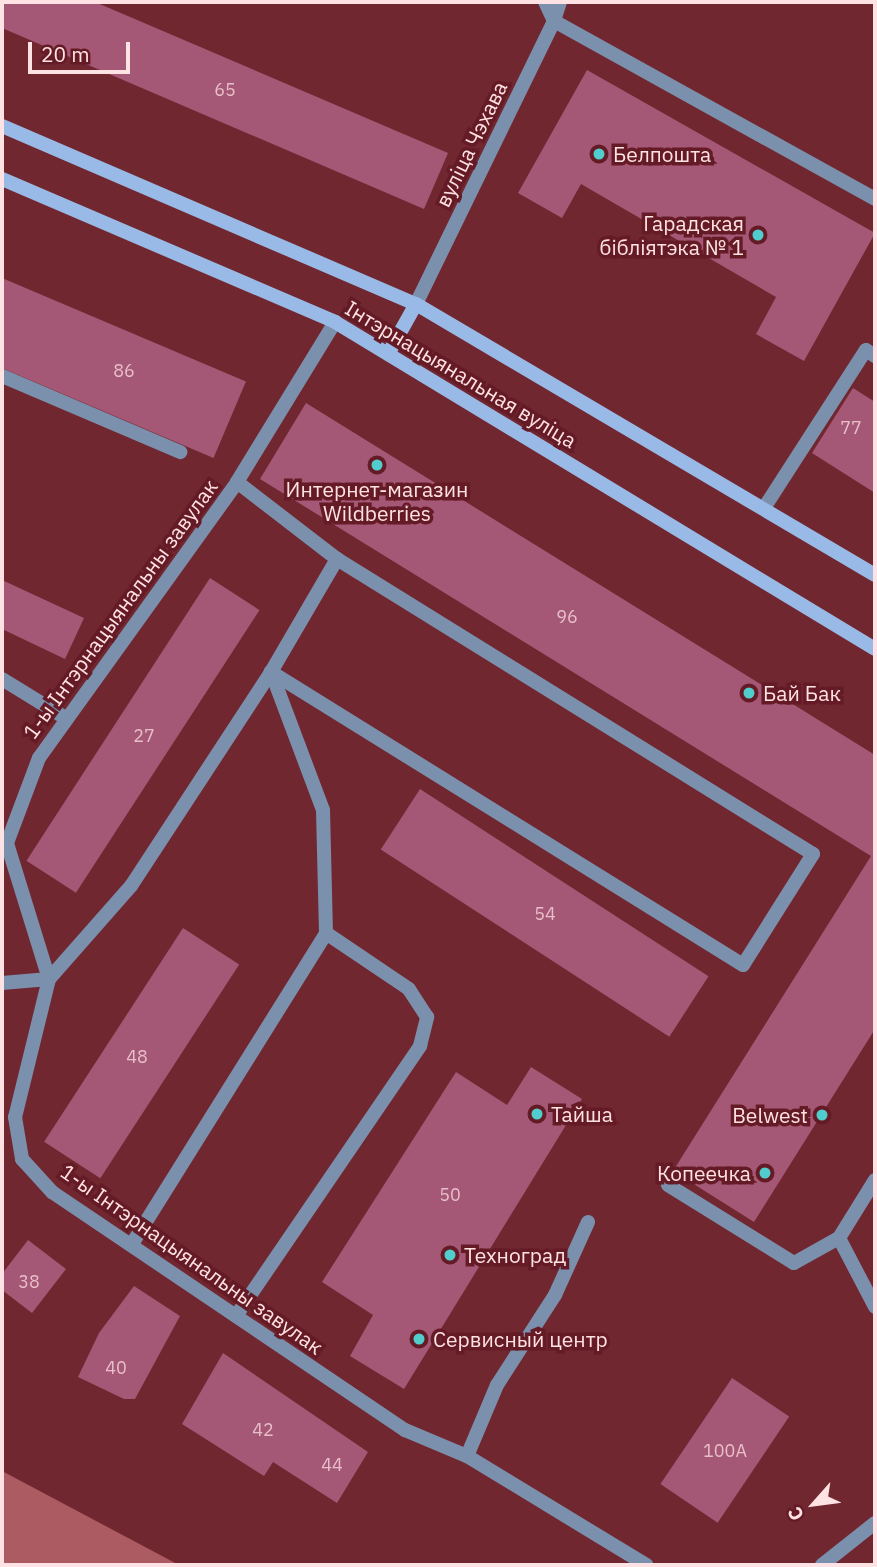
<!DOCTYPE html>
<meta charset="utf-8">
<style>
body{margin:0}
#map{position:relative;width:877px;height:1567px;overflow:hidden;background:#712730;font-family:"IBM Plex Sans",sans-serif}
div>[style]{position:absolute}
.forest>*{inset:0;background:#ad5b62}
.building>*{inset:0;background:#a55776;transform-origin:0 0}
.lane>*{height:14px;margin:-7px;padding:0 7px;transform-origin:7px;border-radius:7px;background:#7b90ac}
.street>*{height:14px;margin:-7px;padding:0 7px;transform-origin:7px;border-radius:7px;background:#7b90ac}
.secondary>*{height:14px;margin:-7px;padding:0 7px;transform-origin:7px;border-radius:7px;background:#99bae6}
.dots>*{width:19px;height:19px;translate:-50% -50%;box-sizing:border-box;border:4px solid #651b26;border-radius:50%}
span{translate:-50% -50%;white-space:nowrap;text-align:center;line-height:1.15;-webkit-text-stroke:7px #651b26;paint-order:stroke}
.number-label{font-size:18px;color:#e8bfc8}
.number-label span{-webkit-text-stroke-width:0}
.street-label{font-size:21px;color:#ffe2e3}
.poi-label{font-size:21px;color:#ffe2e3}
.left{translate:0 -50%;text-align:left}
.right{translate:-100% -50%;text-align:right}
.frame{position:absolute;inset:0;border:4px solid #ffe2e3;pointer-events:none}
.north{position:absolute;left:779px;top:1469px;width:70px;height:70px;-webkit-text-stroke:5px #651b26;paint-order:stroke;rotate:242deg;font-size:19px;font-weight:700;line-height:28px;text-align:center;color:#ffe2e3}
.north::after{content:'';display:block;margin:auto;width:24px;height:32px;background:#ffe2e3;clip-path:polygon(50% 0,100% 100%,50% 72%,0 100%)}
.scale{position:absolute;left:28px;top:42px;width:102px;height:32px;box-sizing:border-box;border:4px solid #ffe2e3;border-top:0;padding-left:9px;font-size:21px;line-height:24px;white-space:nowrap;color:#ffe2e3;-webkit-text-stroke:5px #651b26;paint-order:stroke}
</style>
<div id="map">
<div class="forest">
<div style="clip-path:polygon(2px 1471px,179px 1565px,2px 1565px)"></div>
</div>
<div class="building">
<div style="clip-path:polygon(2px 2px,95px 2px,448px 153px,424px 209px,2px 28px)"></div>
<div style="clip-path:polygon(587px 70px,875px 233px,804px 361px,756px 334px,776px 297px,581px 184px,562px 218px,518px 193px)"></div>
<div style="left:2px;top:278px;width:265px;height:83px;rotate:23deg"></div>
<div style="clip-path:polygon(853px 388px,875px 402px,875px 493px,812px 453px)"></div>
<div style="clip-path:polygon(306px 403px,875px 755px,875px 1029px,754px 1222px,673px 1171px,871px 856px,260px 479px)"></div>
<div style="left:210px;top:578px;width:59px;height:337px;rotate:33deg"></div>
<div style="clip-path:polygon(2px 580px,84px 618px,65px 659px,2px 629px)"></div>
<div style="left:420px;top:789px;width:344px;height:72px;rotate:33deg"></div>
<div style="left:183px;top:928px;width:67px;height:255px;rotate:33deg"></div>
<div style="clip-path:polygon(531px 1067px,582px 1099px,404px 1389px,350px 1356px,373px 1315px,322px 1282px,456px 1072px,507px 1105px)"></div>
<div style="clip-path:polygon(28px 1240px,66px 1269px,32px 1313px,2px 1290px,2px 1274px)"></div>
<div style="clip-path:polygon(134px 1286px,180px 1316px,135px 1399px,124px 1399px,78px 1377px,99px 1333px)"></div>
<div style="clip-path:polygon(223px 1353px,368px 1452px,337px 1503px,273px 1462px,264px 1476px,182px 1424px)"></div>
<div style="left:732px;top:1378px;width:69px;height:128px;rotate:34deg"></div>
</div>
<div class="lane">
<div style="left:560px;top:2px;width:20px;rotate:108deg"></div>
<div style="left:554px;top:21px;width:367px;rotate:29deg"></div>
<div style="left:2px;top:376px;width:194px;rotate:23.1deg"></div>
<div style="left:237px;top:482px;width:126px;rotate:37.6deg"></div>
<div style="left:337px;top:559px;width:560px;rotate:31.79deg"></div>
<div style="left:813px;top:854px;width:131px;rotate:122.2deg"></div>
<div style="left:743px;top:965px;width:556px;rotate:-148.17deg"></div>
<div style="left:271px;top:672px;width:131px;rotate:-59.7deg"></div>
<div style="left:764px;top:508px;width:188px;rotate:-57.2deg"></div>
<div style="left:866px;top:350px;width:11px;rotate:34deg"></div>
<div style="left:2px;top:679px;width:76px;rotate:31.6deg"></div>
<div style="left:49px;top:979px;width:124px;rotate:-48.6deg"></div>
<div style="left:131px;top:886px;width:256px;rotate:-56.8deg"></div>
<div style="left:875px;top:1180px;width:68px;rotate:121.8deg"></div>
<div style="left:839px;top:1238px;width:78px;rotate:62.4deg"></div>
<div style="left:668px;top:1185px;width:148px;rotate:31.8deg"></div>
<div style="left:794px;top:1263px;width:51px;rotate:-29.1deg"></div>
<div style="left:588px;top:1222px;width:80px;rotate:114.3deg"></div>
<div style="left:555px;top:1295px;width:107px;rotate:122.8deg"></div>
<div style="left:497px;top:1385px;width:77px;rotate:112.9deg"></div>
<div style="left:467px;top:1456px;width:210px;rotate:31.3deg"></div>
<div style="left:132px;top:1244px;width:367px;rotate:-58deg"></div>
<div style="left:326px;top:933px;width:123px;rotate:-91.4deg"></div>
<div style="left:323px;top:810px;width:147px;rotate:-110.6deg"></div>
<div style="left:236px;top:1316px;width:327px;rotate:-55.7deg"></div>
<div style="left:420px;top:1046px;width:30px;rotate:-76deg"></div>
<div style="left:427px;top:1017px;width:33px;rotate:-123deg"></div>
<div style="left:409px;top:989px;width:100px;rotate:-146deg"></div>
<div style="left:822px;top:1565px;width:68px;rotate:-38.4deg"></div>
</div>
<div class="street">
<div style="left:416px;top:304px;width:315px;rotate:-64deg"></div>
<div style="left:554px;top:21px;width:21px;rotate:-115deg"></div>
<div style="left:49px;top:979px;width:142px;rotate:-107.2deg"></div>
<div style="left:7px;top:843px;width:91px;rotate:-69.4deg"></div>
<div style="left:39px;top:758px;width:340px;rotate:-54.3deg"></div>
<div style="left:237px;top:482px;width:188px;rotate:-58.5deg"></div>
<div style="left:2px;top:983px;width:47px;rotate:-4.9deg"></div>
<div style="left:49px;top:979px;width:142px;rotate:103.8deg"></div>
<div style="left:15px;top:1117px;width:43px;rotate:80.5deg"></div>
<div style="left:22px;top:1159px;width:45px;rotate:47.7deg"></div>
<div style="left:52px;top:1192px;width:426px;rotate:34deg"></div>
<div style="left:405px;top:1430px;width:67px;rotate:22.8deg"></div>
</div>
<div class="secondary">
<div style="left:2px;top:126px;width:451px;rotate:23.3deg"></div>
<div style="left:416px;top:304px;width:533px;rotate:30.56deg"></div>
<div style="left:2px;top:179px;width:362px;rotate:23.2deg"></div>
<div style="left:335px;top:322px;width:631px;rotate:31.2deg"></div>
<div style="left:388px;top:354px;width:57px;rotate:-60.8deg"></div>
</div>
<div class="dots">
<div style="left:599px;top:154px;background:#52cdce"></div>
<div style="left:758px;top:235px;background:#52cdce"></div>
<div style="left:377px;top:465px;background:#52cdce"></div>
<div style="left:749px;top:693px;background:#52cdce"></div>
<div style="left:537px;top:1114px;background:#52cdce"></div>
<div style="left:822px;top:1115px;background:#52cdce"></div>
<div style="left:765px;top:1173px;background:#52cdce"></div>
<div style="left:450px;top:1255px;background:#52cdce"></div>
<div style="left:419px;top:1339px;background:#52cdce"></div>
</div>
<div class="number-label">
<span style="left:225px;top:90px">65</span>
<span style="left:124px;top:371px">86</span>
<span style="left:851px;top:428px">77</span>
<span style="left:567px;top:617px">96</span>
<span style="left:144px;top:736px">27</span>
<span style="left:545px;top:914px">54</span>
<span style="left:137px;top:1057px">48</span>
<span style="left:450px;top:1195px">50</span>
<span style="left:29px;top:1282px">38</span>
<span style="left:116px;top:1368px">40</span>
<span style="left:263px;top:1430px">42</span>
<span style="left:725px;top:1451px">100А</span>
<span style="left:332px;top:1465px">44</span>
</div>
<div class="street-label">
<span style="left:471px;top:144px;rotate:-64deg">вуліца Чэхава</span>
<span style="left:461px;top:374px;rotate:31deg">Інтэрнацыянальная вуліца</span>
<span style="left:120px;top:609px;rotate:-54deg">1-ы Інтэрнацыянальны завулак</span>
<span style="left:192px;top:1259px;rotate:35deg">1-ы Інтэрнацыянальны завулак</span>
</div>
<div class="poi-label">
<span class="left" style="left:613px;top:154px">Белпошта</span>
<span class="right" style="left:744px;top:235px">Гарадская<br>бібліятэка № 1</span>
<span style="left:377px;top:501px">Интернет-магазин<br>Wildberries</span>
<span class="left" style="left:763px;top:693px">Бай Бак</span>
<span class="left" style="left:551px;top:1114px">Тайша</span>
<span class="right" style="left:808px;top:1115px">Belwest</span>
<span class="right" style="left:751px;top:1173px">Копеечка</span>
<span class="left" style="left:464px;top:1255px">Техноград</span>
<span class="left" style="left:433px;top:1339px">Сервисный центр</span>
</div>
<div class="frame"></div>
<div class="north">С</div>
<div class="scale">20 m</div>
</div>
